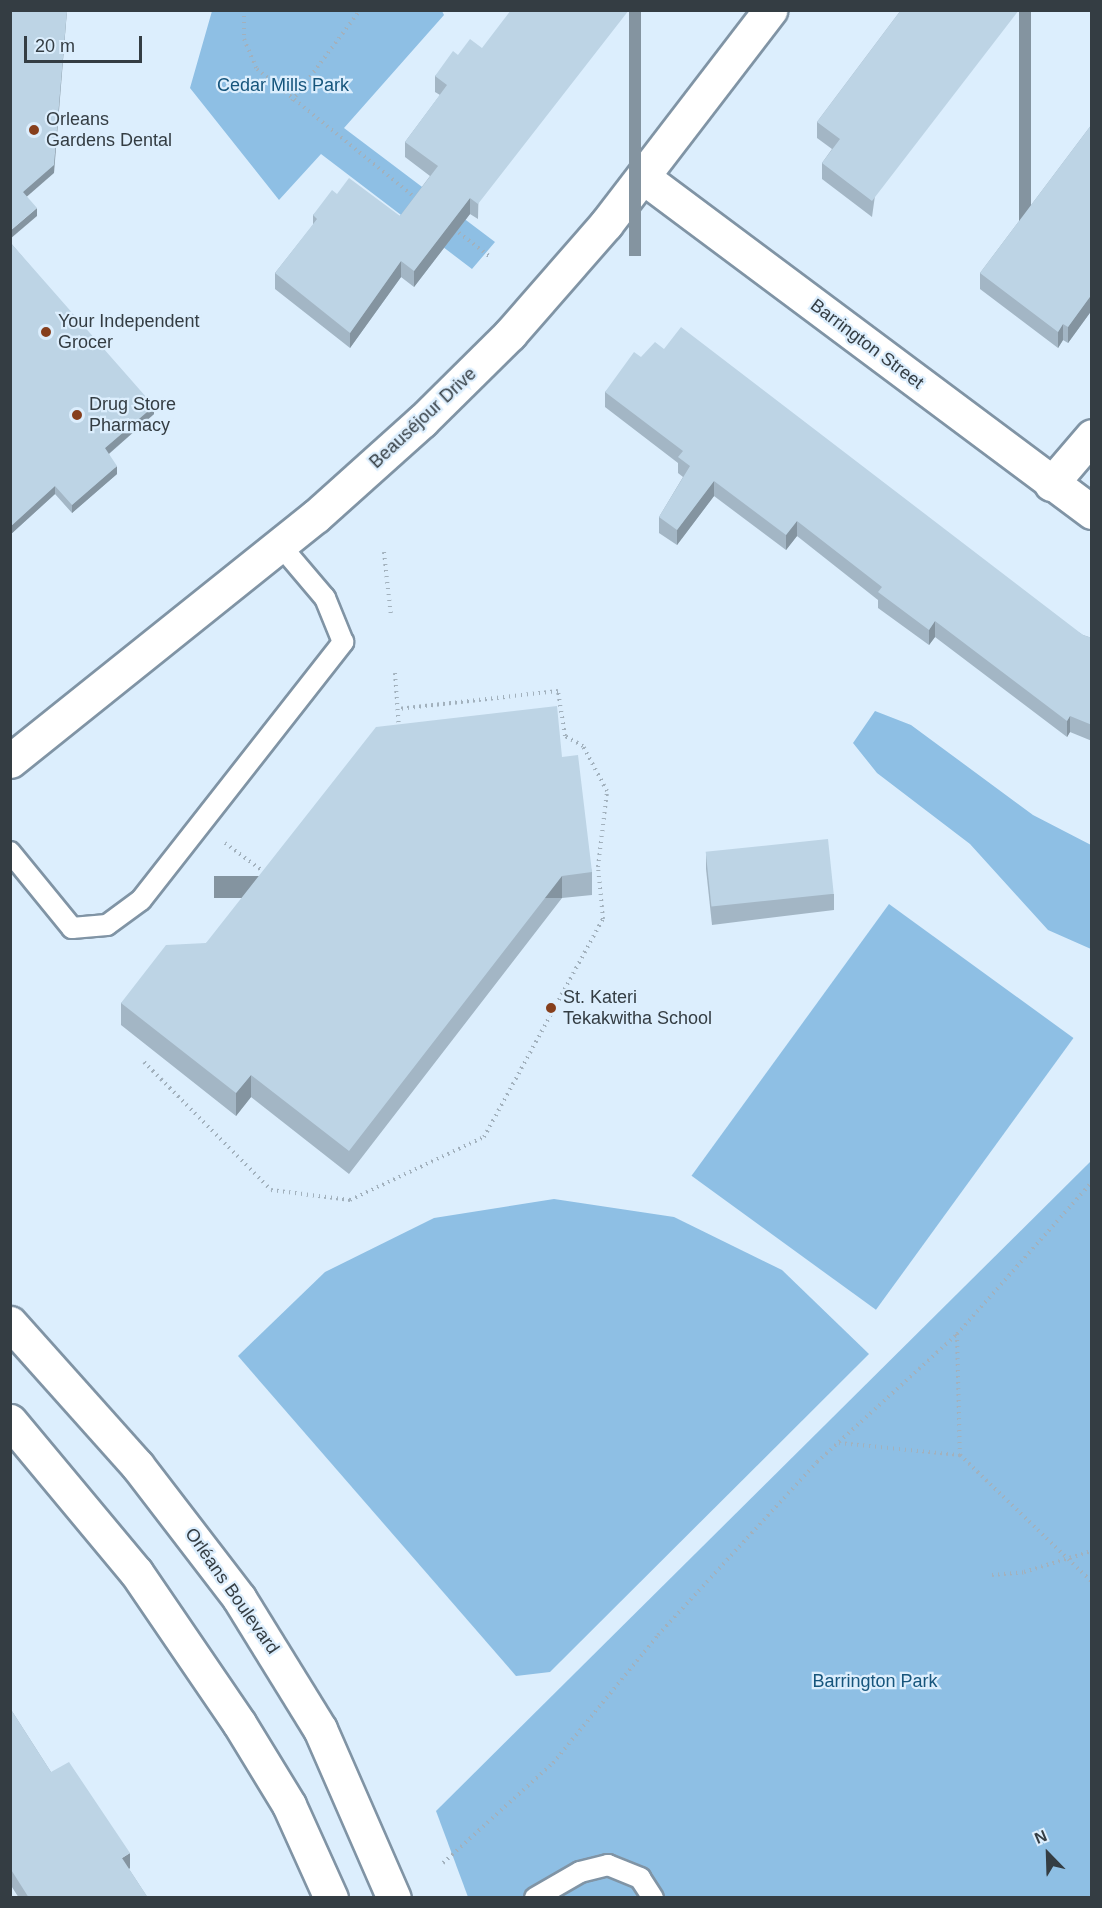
<!DOCTYPE html>
<meta charset="utf-8">
<style>
body{margin:0}
#map{position:relative;width:1102px;height:1908px;overflow:hidden;background:#dceefd;font-family:Helvetica,sans-serif}
div>[style]{position:absolute}
.green>*{inset:0;background:#8ebfe4;transform-origin:0 0}
.path>*{height:4px;margin-top:-2px;transform-origin:0;background:repeating-linear-gradient(90deg,#a2b1bd 0 1.5px,transparent 0 6px)}
.roads{filter:drop-shadow(2px 0 #8094a5) drop-shadow(-2px 0 #8094a5) drop-shadow(0 2px #8094a5) drop-shadow(0 -2px #8094a5)}
.service>*{height:20px;margin:-10px;padding:0 10px;transform-origin:10px;border-radius:10px;background:#fff}
.minor>*{height:33px;margin:-16.5px;padding:0 16.5px;transform-origin:16.5px;border-radius:16.5px;background:#fff}
.tertiary>*{height:33px;margin:-16.5px;padding:0 16.5px;transform-origin:16.5px;border-radius:16.5px;background:#fff}
.secondary>*{height:33px;margin:-16.5px;padding:0 16.5px;transform-origin:16.5px;border-radius:16.5px;background:#fff}
.wall>*{inset:0;background:#a3b6c5}
.shaded-wall>*{inset:0;background:#8494a0;transform-origin:0 0}
.building>*{inset:0;background:#bdd4e5;transform-origin:0 0}
.dots>*{width:16px;height:16px;translate:-50% -50%;box-sizing:border-box;border:3px solid #dceefd;border-radius:50%}
span{translate:-50% -50%;white-space:nowrap;text-align:center;line-height:1.15;-webkit-text-stroke:4.5px #dceefd;paint-order:stroke}
.park-label{font-size:18px;color:#16557c}
.poi-label{font-size:18px;color:#343d43}
.left{translate:0 -50%;text-align:left}
.street-label{font-size:18px;color:#343d43}
.frame{position:absolute;inset:0;border:12px solid #343d43;pointer-events:none}
.north{position:absolute;left:1018px;top:1824px;width:60px;height:60px;-webkit-text-stroke:4px #dceefd;paint-order:stroke;rotate:337deg;font-size:16px;font-weight:700;line-height:24px;text-align:center;color:#343d43}
.north::after{content:'';display:block;margin:auto;width:21px;height:27px;background:#343d43;clip-path:polygon(50% 0,100% 100%,50% 72%,0 100%)}
.scale{position:absolute;left:24px;top:36px;width:118px;height:27px;box-sizing:border-box;border:3px solid #343d43;border-top:0;padding-left:8px;font-size:18px;line-height:21px;white-space:nowrap;color:#343d43;-webkit-text-stroke:4px #dceefd;paint-order:stroke}
</style>
<div id="map">
<div class="green">
<div style="clip-path:polygon(212px 11px,442px 11px,444px 15px,344px 128px,495px 242px,472px 269px,321px 154px,279px 200px,190px 88px)"></div>
<div style="clip-path:polygon(875px 711px,911px 725px,1033px 815px,1091px 845px,1091px 949px,1048px 930px,970px 844px,877px 773px,853px 743px)"></div>
<div style="left:889px;top:904px;width:228px;height:336px;rotate:36deg"></div>
<div style="clip-path:polygon(1091px 1161px,1091px 1897px,468px 1897px,436px 1811px)"></div>
<div style="clip-path:polygon(554px 1199px,674px 1217px,782px 1270px,869px 1354px,550px 1672px,516px 1676px,238px 1356px,325px 1272px,434px 1218px)"></div>
</div>
<div class="path">
<div style="left:244px;top:10px;width:29px;rotate:90deg"></div>
<div style="left:244px;top:39px;width:33px;rotate:67deg"></div>
<div style="left:257px;top:69px;width:208px;rotate:39.1deg"></div>
<div style="left:292px;top:101px;width:114px;rotate:-53.2deg"></div>
<div style="left:454px;top:229px;width:44px;rotate:37.6deg"></div>
<div style="left:384px;top:552px;width:64px;rotate:83.8deg"></div>
<div style="left:395px;top:673px;width:54px;rotate:85.8deg"></div>
<div style="left:225px;top:843px;width:49px;rotate:36.6deg"></div>
<div style="left:144px;top:1062px;width:180px;rotate:45.2deg"></div>
<div style="left:271px;top:1190px;width:80px;rotate:7.2deg"></div>
<div style="left:350px;top:1200px;width:148px;rotate:-25.2deg"></div>
<div style="left:484px;top:1137px;width:248px;rotate:-61.4deg"></div>
<div style="left:603px;top:919px;width:52px;rotate:-95.5deg"></div>
<div style="left:598px;top:867px;width:77px;rotate:-83.2deg"></div>
<div style="left:607px;top:791px;width:51px;rotate:-118.1deg"></div>
<div style="left:583px;top:746px;width:21px;rotate:-151deg"></div>
<div style="left:565px;top:736px;width:46px;rotate:-98.8deg"></div>
<div style="left:558px;top:691px;width:161px;rotate:173.6deg"></div>
<div style="left:957px;top:1334px;width:121px;rotate:88.6deg"></div>
<div style="left:839px;top:1443px;width:122px;rotate:5.7deg"></div>
<div style="left:960px;top:1455px;width:183px;rotate:43.9deg"></div>
<div style="left:992px;top:1575px;width:32px;rotate:-5deg"></div>
<div style="left:1024px;top:1572px;width:71px;rotate:-17.2deg"></div>
<div style="left:443px;top:1863px;width:149px;rotate:-42.3deg"></div>
<div style="left:553px;top:1763px;width:166px;rotate:-50.6deg"></div>
<div style="left:658px;top:1635px;width:235px;rotate:-47.4deg"></div>
<div style="left:817px;top:1462px;width:190px;rotate:-42.4deg"></div>
<div style="left:957px;top:1334px;width:203px;rotate:-48.4deg"></div>
</div>
<div class="roads">
<div class="service">
<div style="left:10px;top:852px;width:98px;rotate:50.8deg"></div>
<div style="left:72px;top:928px;width:35px;rotate:-5deg"></div>
<div style="left:107px;top:925px;width:42px;rotate:-36.3deg"></div>
<div style="left:141px;top:900px;width:328px;rotate:-51.9deg"></div>
<div style="left:343px;top:642px;width:48px;rotate:-112.2deg"></div>
<div style="left:325px;top:598px;width:70px;rotate:-130.3deg"></div>
<div style="left:535px;top:1898px;width:52px;rotate:-30deg"></div>
<div style="left:580px;top:1872px;width:29px;rotate:-14deg"></div>
<div style="left:608px;top:1865px;width:35px;rotate:22deg"></div>
<div style="left:640px;top:1878px;width:24px;rotate:57deg"></div>
</div>
<div class="minor">
<div style="left:643px;top:177px;width:560px;rotate:36.73deg"></div>
<div style="left:1051px;top:484px;width:63px;rotate:-49.5deg"></div>
</div>
<div class="tertiary">
<div style="left:10px;top:761px;width:392px;rotate:-38.7deg"></div>
<div style="left:316px;top:516px;width:142px;rotate:-41.9deg"></div>
<div style="left:422px;top:421px;width:124px;rotate:-44.7deg"></div>
<div style="left:510px;top:334px;width:146px;rotate:-48.9deg"></div>
<div style="left:606px;top:224px;width:270px;rotate:-52.5deg"></div>
</div>
<div class="secondary">
<div style="left:10px;top:1323px;width:191px;rotate:48.2deg"></div>
<div style="left:137px;top:1465px;width:168px;rotate:52.5deg"></div>
<div style="left:239px;top:1598px;width:154px;rotate:58.3deg"></div>
<div style="left:320px;top:1729px;width:184px;rotate:66.4deg"></div>
<div style="left:10px;top:1421px;width:197px;rotate:50.2deg"></div>
<div style="left:136px;top:1572px;width:183px;rotate:55.7deg"></div>
<div style="left:239px;top:1723px;width:96px;rotate:58.6deg"></div>
<div style="left:289px;top:1805px;width:102px;rotate:65.7deg"></div>
</div>
</div>
<div class="wall">
<div style="clip-path:polygon(901px 10px,872px 217px,822px 179px,822px 163px,832px 149px,817px 138px,817px 122px)"></div>
<div style="clip-path:polygon(482px 48px,478px 219px,470px 214px,414px 287px,401px 277px,350px 348px,275px 289px,275px 273px,313px 225px,313px 215px,337px 194px,400px 216px,430px 176px,405px 157px,405px 142px,440px 95px,435px 92px,435px 76px,458px 55px)"></div>
<div style="clip-path:polygon(1092px 124px,1092px 310px,1068px 343px,1063px 340px,1058px 348px,980px 289px,980px 273px)"></div>
<div style="clip-path:polygon(10px 242px,154px 414px,109px 454px,117px 474px,72px 513px,55px 494px,10px 535px)"></div>
<div style="clip-path:polygon(641px 357px,1083px 635px,1092px 638px,1092px 741px,1070px 732px,1067px 737px,935px 637px,929px 645px,878px 608px,878px 600px,797px 536px,786px 550px,714px 496px,677px 545px,659px 533px,659px 517px,683px 477px,678px 473px,678px 463px,605px 407px,605px 392px)"></div>
<div style="clip-path:polygon(562px 757px,592px 872px,592px 895px,562px 898px,349px 1174px,251px 1097px,236px 1116px,121px 1025px,121px 1003px,206px 943px)"></div>
<div style="clip-path:polygon(706px 854px,834px 894px,834px 910px,712px 925px,706px 869px)"></div>
<div style="clip-path:polygon(10px 1708px,51px 1772px,130px 1868px,129px 1869px,148px 1898px,19px 1898px,10px 1884px)"></div>
</div>
<div class="shaded-wall">
<div style="clip-path:polygon(67px 10px,54px 173px,23px 200px,23px 192px)"></div>
<div style="left:629px;top:10px;width:12px;height:246px"></div>
<div style="left:1019px;top:10px;width:12px;height:241px"></div>
<div style="clip-path:polygon(470px 198px,470px 214px,414px 287px,414px 271px)"></div>
<div style="clip-path:polygon(37px 208px,37px 216px,10px 239px,10px 231px)"></div>
<div style="clip-path:polygon(401px 261px,401px 277px,350px 348px,350px 333px)"></div>
<div style="clip-path:polygon(1092px 294px,1092px 310px,1068px 343px,1068px 327px)"></div>
<div style="clip-path:polygon(1063px 324px,1063px 340px,1058px 348px,1058px 332px)"></div>
<div style="clip-path:polygon(154px 406px,154px 414px,105px 457px,105px 448px)"></div>
<div style="clip-path:polygon(117px 466px,117px 474px,72px 513px,72px 505px)"></div>
<div style="clip-path:polygon(714px 481px,714px 496px,677px 545px,677px 530px)"></div>
<div style="clip-path:polygon(55px 486px,55px 494px,10px 535px,10px 527px)"></div>
<div style="clip-path:polygon(797px 521px,797px 536px,786px 550px,786px 535px)"></div>
<div style="clip-path:polygon(935px 621px,935px 637px,929px 645px,929px 630px)"></div>
<div style="clip-path:polygon(1070px 716px,1070px 732px,1067px 737px,1067px 721px)"></div>
<div style="left:562px;top:876px;width:22px;height:348px;rotate:90deg"></div>
<div style="clip-path:polygon(251px 1075px,251px 1097px,236px 1116px,236px 1093px)"></div>
<div style="clip-path:polygon(130px 1853px,130px 1868px,122px 1874px,122px 1858px)"></div>
</div>
<div class="building">
<div style="clip-path:polygon(10px 10px,67px 10px,54px 165px,23px 192px,37px 208px,10px 231px)"></div>
<div style="clip-path:polygon(511px 10px,629px 10px,478px 204px,470px 198px,414px 271px,401px 261px,350px 333px,275px 273px,317px 219px,313px 215px,332px 190px,337px 194px,349px 178px,400px 216px,438px 166px,405px 142px,447px 85px,435px 76px,453px 51px,458px 55px,470px 39px,482px 48px)"></div>
<div style="clip-path:polygon(901px 10px,1019px 10px,872px 201px,822px 163px,840px 139px,817px 122px)"></div>
<div style="clip-path:polygon(1092px 124px,1092px 294px,1068px 327px,1063px 324px,1058px 332px,980px 273px)"></div>
<div style="clip-path:polygon(10px 242px,154px 406px,105px 448px,117px 466px,72px 505px,55px 486px,10px 527px)"></div>
<div style="clip-path:polygon(681px 327px,1083px 635px,1092px 638px,1092px 725px,1070px 716px,1067px 721px,935px 621px,929px 630px,878px 592px,882px 587px,797px 521px,786px 535px,714px 481px,677px 530px,659px 517px,690px 466px,678px 457px,683px 451px,605px 392px,634px 352px,641px 357px,655px 342px,664px 349px)"></div>
<div style="clip-path:polygon(557px 706px,562px 757px,578px 755px,592px 872px,562px 876px,349px 1151px,251px 1075px,236px 1093px,121px 1003px,166px 945px,206px 943px,376px 727px)"></div>
<div style="left:828px;top:839px;width:55px;height:123px;rotate:84deg"></div>
<div style="clip-path:polygon(10px 1708px,51px 1772px,69px 1762px,130px 1853px,122px 1858px,148px 1898px,29px 1898px,10px 1868px)"></div>
</div>
<div class="dots">
<div style="left:34px;top:130px;background:#863f1d"></div>
<div style="left:46px;top:332px;background:#863f1d"></div>
<div style="left:77px;top:415px;background:#863f1d"></div>
<div style="left:551px;top:1008px;background:#863f1d"></div>
</div>
<div class="park-label">
<span style="left:283px;top:85px">Cedar Mills Park</span>
<span style="left:875px;top:1681px">Barrington Park</span>
</div>
<div class="poi-label">
<span class="left" style="left:46px;top:130px">Orleans<br>Gardens Dental</span>
<span class="left" style="left:58px;top:332px">Your Independent<br>Grocer</span>
<span class="left" style="left:89px;top:415px">Drug Store<br>Pharmacy</span>
<span class="left" style="left:563px;top:1008px">St. Kateri<br>Tekakwitha School</span>
</div>
<div class="street-label">
<span style="left:867px;top:344px;rotate:37deg">Barrington Street</span>
<span style="left:423px;top:418px;rotate:-43deg">Beauséjour Drive</span>
<span style="left:232px;top:1591px;rotate:55deg">Orléans Boulevard</span>
</div>
<div class="frame"></div>
<div class="north">N</div>
<div class="scale">20 m</div>
</div>
